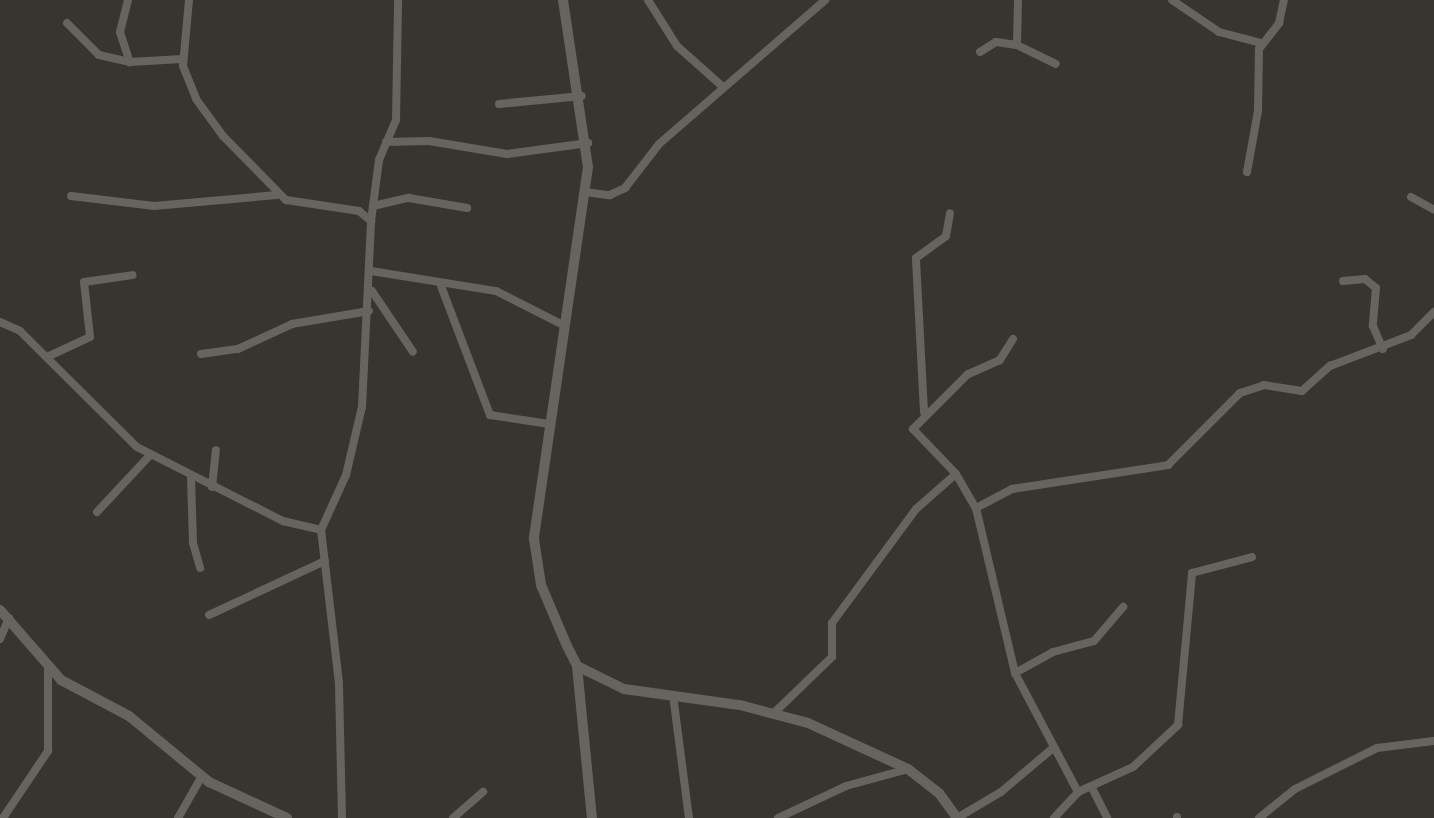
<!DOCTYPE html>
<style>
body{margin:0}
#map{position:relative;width:1434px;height:818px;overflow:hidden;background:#37352f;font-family:Merriweather,serif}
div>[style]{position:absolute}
.minor>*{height:8px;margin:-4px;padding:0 4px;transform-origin:4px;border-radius:4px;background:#66645e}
.tertiary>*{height:10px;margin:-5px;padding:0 5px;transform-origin:5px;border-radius:5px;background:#66645e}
span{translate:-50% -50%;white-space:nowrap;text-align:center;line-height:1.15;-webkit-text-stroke:7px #37352f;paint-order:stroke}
</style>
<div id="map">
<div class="minor">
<div style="left:128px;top:0;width:33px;rotate:104deg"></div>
<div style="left:120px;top:32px;width:32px;rotate:72deg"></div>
<div style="left:130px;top:62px;width:52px;rotate:-3.3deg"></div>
<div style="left:189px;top:0;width:66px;rotate:95.2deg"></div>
<div style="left:183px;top:66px;width:35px;rotate:68deg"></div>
<div style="left:196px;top:99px;width:46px;rotate:53.9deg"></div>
<div style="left:223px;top:136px;width:90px;rotate:45.5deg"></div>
<div style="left:286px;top:200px;width:74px;rotate:8.6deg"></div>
<div style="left:359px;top:211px;width:16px;rotate:40deg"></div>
<div style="left:648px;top:0;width:54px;rotate:57.8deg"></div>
<div style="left:677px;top:46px;width:62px;rotate:41.7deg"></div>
<div style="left:1018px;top:0;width:45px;rotate:91.3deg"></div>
<div style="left:1017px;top:45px;width:43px;rotate:26deg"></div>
<div style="left:1172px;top:0;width:57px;rotate:34.2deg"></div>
<div style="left:1219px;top:32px;width:43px;rotate:14.7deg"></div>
<div style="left:67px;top:23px;width:45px;rotate:45deg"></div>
<div style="left:99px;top:55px;width:32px;rotate:13deg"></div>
<div style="left:980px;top:52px;width:19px;rotate:-32deg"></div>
<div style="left:996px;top:42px;width:21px;rotate:8deg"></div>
<div style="left:499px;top:104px;width:83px;rotate:-5.5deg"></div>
<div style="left:386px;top:142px;width:43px;rotate:-1.3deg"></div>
<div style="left:429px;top:141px;width:79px;rotate:9.5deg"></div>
<div style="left:507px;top:154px;width:82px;rotate:-7.7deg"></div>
<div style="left:1247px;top:172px;width:62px;rotate:-79.8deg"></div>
<div style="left:1258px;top:111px;width:62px;rotate:-89.1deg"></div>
<div style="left:1259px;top:49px;width:33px;rotate:-52deg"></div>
<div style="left:1279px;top:23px;width:24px;rotate:-78deg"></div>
<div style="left:584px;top:192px;width:26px;rotate:7deg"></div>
<div style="left:610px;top:195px;width:17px;rotate:-25deg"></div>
<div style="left:625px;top:188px;width:56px;rotate:-52.3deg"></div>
<div style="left:659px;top:144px;width:220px;rotate:-40.9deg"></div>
<div style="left:71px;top:196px;width:84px;rotate:6.9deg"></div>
<div style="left:154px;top:206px;width:123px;rotate:-5.1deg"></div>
<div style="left:1411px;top:197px;width:26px;rotate:29deg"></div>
<div style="left:373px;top:206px;width:37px;rotate:-13deg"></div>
<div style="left:409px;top:198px;width:59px;rotate:9.8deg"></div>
<div style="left:371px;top:271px;width:127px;rotate:9.1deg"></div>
<div style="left:496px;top:291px;width:73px;rotate:26.9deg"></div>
<div style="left:1343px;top:281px;width:22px;rotate:-5deg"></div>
<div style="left:1365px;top:279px;width:14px;rotate:39deg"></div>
<div style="left:1376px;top:288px;width:38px;rotate:95deg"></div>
<div style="left:1373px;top:326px;width:25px;rotate:67deg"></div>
<div style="left:441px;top:286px;width:138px;rotate:69.2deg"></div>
<div style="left:490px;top:415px;width:60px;rotate:8.7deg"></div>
<div style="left:372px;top:291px;width:73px;rotate:56.1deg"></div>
<div style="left:0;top:322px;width:22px;rotate:24deg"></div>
<div style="left:20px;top:331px;width:165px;rotate:44.8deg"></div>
<div style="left:137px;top:447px;width:164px;rotate:26.9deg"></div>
<div style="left:283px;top:521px;width:39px;rotate:13deg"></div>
<div style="left:1013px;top:339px;width:25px;rotate:122deg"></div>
<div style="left:1000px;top:360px;width:35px;rotate:156deg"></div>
<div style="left:968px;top:374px;width:78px;rotate:135deg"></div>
<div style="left:913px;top:429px;width:62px;rotate:46.3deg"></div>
<div style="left:956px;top:474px;width:39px;rotate:60deg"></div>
<div style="left:976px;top:508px;width:170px;rotate:76.7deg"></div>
<div style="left:1015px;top:673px;width:135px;rotate:62.1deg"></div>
<div style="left:201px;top:354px;width:37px;rotate:-8deg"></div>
<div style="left:238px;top:349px;width:60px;rotate:-24.8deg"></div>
<div style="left:292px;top:324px;width:78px;rotate:-9.6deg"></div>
<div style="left:47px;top:357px;width:47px;rotate:-24.9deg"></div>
<div style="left:90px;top:337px;width:55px;rotate:-96.2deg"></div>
<div style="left:84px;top:282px;width:49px;rotate:-8.1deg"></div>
<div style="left:924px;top:412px;width:154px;rotate:-93deg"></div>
<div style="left:916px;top:258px;width:37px;rotate:-36deg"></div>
<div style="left:946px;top:236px;width:23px;rotate:-80deg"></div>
<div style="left:191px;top:478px;width:65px;rotate:88.2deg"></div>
<div style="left:193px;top:543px;width:26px;rotate:74deg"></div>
<div style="left:212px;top:487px;width:37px;rotate:-84deg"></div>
<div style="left:976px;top:508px;width:41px;rotate:-27.8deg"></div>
<div style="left:1012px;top:489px;width:158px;rotate:-8.7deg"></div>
<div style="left:1168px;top:465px;width:102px;rotate:-45deg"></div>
<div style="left:1240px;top:393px;width:25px;rotate:-18deg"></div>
<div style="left:1264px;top:385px;width:38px;rotate:9deg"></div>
<div style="left:1302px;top:391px;width:38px;rotate:-42deg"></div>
<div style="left:1330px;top:366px;width:87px;rotate:-20.9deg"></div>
<div style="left:1411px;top:335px;width:33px;rotate:-45deg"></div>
<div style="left:97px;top:512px;width:79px;rotate:-47deg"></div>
<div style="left:209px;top:615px;width:128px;rotate:-25deg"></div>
<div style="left:0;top:639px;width:23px;rotate:-67deg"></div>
<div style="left:1015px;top:673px;width:43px;rotate:-28.9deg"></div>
<div style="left:1053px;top:652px;width:42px;rotate:-15deg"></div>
<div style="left:1094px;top:641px;width:45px;rotate:-49.5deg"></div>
<div style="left:673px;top:695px;width:124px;rotate:82.6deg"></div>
<div style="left:776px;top:711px;width:78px;rotate:-44deg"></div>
<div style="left:832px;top:657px;width:34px;rotate:-90deg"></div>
<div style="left:832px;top:623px;width:142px;rotate:-53.6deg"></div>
<div style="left:916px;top:509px;width:53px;rotate:-41.2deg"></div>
<div style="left:1092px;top:788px;width:34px;rotate:63deg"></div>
<div style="left:3px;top:818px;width:81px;rotate:-56.1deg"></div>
<div style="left:48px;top:751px;width:83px;rotate:-90deg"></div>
<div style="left:178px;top:818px;width:48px;rotate:-60.3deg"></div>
<div style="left:342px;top:818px;width:135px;rotate:-91.3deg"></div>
<div style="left:339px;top:683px;width:154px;rotate:-96.7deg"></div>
<div style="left:321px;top:530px;width:60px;rotate:-65.6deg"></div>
<div style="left:346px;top:475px;width:70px;rotate:-76.8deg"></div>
<div style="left:362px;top:407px;width:186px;rotate:-87.2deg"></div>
<div style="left:371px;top:221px;width:62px;rotate:-82.5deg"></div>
<div style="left:379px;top:160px;width:43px;rotate:-67deg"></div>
<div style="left:396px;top:120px;width:120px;rotate:-89deg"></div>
<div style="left:453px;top:818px;width:40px;rotate:-41deg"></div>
<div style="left:778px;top:818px;width:75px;rotate:-25.2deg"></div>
<div style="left:846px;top:786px;width:64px;rotate:-15.3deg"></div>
<div style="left:957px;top:818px;width:51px;rotate:-30.6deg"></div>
<div style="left:1001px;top:792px;width:68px;rotate:-40.2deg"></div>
<div style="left:1054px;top:818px;width:35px;rotate:-47deg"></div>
<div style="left:1078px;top:792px;width:60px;rotate:-24.4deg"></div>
<div style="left:1133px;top:767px;width:62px;rotate:-43deg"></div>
<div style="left:1178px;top:725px;width:153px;rotate:-84.7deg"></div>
<div style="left:1192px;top:573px;width:62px;rotate:-14.9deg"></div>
<div style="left:1177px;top:818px;width:1px;rotate:-90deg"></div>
<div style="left:1259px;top:818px;width:46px;rotate:-38.9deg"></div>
<div style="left:1295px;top:789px;width:92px;rotate:-26.6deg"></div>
<div style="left:1377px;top:748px;width:57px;rotate:-7deg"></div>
</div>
<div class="tertiary">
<div style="left:563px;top:0;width:169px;rotate:81.5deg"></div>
<div style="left:588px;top:167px;width:376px;rotate:98.3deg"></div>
<div style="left:534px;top:539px;width:47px;rotate:81.3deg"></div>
<div style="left:541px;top:585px;width:66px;rotate:66.9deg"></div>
<div style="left:567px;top:646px;width:22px;rotate:63deg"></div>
<div style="left:577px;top:666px;width:52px;rotate:26.1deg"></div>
<div style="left:624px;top:689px;width:117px;rotate:7.9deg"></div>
<div style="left:740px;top:705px;width:70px;rotate:14.8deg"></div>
<div style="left:808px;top:723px;width:110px;rotate:24.7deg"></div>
<div style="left:908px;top:769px;width:39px;rotate:38deg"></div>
<div style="left:939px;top:793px;width:31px;rotate:54deg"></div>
<div style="left:0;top:610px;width:93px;rotate:48.9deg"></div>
<div style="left:61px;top:680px;width:77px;rotate:27.9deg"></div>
<div style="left:129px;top:716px;width:104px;rotate:39.5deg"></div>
<div style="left:209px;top:782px;width:86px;rotate:24.8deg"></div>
<div style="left:577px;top:666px;width:153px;rotate:84.4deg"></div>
</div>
</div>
